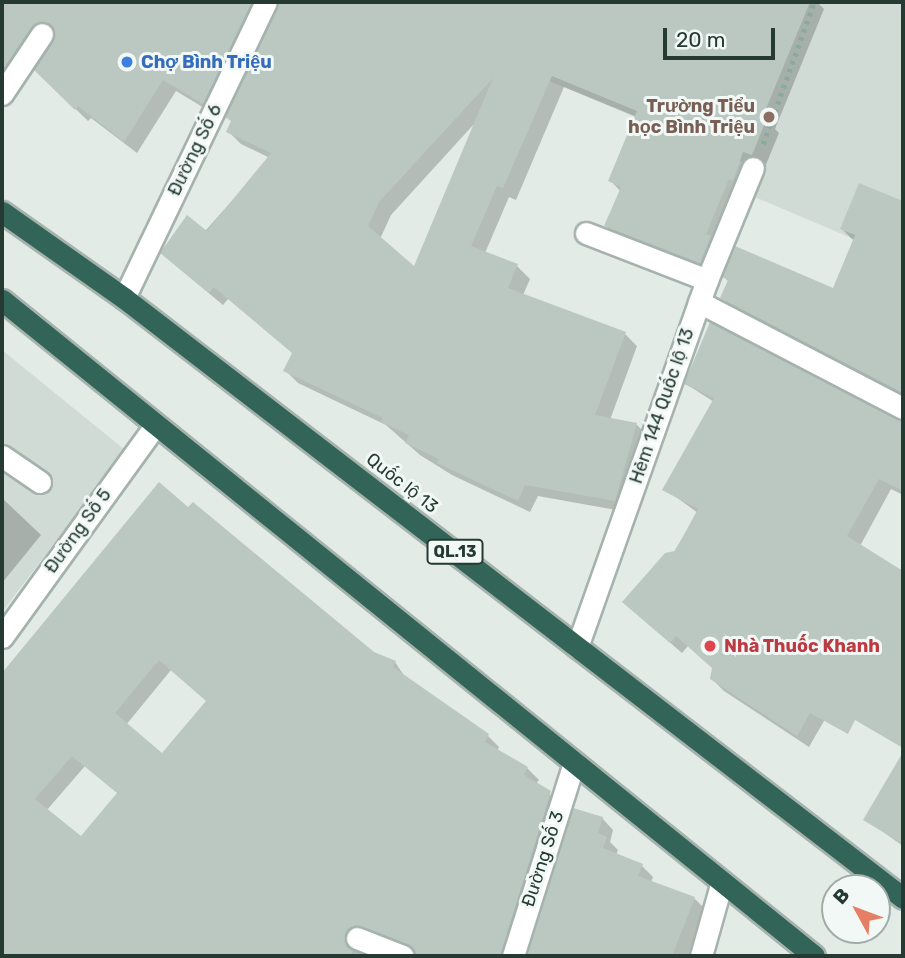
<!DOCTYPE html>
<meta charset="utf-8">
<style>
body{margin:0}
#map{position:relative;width:905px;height:958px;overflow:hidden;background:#e2ebe6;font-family:Rubik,sans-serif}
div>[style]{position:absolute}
.built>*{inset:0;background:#d0dbd5}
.shadow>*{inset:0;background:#0003}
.building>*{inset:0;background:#bbc8c2}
.path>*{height:4.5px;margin-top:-2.25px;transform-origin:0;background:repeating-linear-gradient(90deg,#85ac9d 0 3.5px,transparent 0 8.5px)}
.roads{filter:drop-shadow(2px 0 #a5b2ad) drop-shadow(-2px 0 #a5b2ad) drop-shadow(0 2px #a5b2ad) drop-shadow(0 -2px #a5b2ad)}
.minor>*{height:21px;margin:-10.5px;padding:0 10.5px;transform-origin:10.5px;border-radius:10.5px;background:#fff}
.highway>*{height:21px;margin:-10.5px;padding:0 10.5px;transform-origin:10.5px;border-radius:10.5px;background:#326457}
.dots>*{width:19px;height:19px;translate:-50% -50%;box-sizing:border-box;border:4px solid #f2f8f5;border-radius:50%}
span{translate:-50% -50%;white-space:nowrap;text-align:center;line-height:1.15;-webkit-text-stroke:6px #f2f8f5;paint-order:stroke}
.shield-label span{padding:2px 5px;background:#f2f8f5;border:2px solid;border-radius:5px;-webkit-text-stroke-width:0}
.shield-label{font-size:16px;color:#243a33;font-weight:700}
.shop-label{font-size:18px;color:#366cbe;font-weight:700}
.left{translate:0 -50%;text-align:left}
.education-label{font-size:18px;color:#785e54;font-weight:700}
.right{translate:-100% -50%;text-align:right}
.street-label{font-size:18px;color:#243a33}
.health-label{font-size:18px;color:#be3a42;font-weight:700}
.frame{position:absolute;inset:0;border:4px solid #243a33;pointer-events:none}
.north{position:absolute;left:821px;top:874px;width:70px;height:70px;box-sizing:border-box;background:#f2f8f5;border:2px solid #a0aca7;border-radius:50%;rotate:311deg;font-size:19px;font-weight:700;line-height:28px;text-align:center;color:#243a33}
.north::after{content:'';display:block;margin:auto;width:24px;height:32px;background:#e67e65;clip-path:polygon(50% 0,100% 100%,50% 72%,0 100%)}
.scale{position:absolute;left:663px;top:28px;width:112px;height:32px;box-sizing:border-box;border:4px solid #243a33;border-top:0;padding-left:9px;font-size:21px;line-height:24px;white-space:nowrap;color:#243a33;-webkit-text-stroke:5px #f2f8f5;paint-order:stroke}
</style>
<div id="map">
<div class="built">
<div style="clip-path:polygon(554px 2px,903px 2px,903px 260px,750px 195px,747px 164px,523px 70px)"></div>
<div style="clip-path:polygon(2px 350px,125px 450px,2px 612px)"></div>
</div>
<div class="shadow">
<div style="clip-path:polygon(2px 2px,277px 2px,267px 9px,216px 115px,176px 91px,137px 153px,91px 118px,88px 121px,36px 70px,57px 36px,44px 39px,2px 101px)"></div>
<div style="clip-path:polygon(evenodd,278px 2px,817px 2px,824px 9px,775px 129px,779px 133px,765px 167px,755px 163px,713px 275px,619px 238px,606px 226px,621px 192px,610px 180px,637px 117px,564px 87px,516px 200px,509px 197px,485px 253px,517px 266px,530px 279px,523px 295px,625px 334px,637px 346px,610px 420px,636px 424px,649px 437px,627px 512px,538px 496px,530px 512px,452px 475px,420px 455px,386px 425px,298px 383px,285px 370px,294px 354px,228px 299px,223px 305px,175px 265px,270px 158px,241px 144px,228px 131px,280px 8px,278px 2px,475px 123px,415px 269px,380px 239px,391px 215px,475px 123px)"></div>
<div style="clip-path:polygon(859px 185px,903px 203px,903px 397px,734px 310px,723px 298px,729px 282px,724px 277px,834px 290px,854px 241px,842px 229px)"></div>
<div style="clip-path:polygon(686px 384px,903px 421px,903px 495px,891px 489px,860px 546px,903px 572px,903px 716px,820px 684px,828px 714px,809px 747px,724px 691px,712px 679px,714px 668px,688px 646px,682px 653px,636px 613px,698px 513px,665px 489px,714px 402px)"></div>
<div style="clip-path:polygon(evenodd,159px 485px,373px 653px,395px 662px,405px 677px,488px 736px,499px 747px,497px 751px,527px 768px,539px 780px,536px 784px,562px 804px,514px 956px,417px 956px,374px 936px,355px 946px,363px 956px,2px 956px,2px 685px,159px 485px,171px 670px,208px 702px,162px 755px,126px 725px,171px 670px,159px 485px,85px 766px,119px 794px,81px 838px,46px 811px,85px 766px)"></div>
<div style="clip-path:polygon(2px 498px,41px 535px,2px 583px)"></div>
<div style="clip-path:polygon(902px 756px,903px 757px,903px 846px,865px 819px)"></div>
<div style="clip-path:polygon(575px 810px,602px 818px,613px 830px,610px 842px,618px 850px,616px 855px,642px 866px,653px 877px,651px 882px,695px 899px,706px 910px,688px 956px,529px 956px)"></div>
</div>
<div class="building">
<div style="clip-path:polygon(2px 2px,252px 2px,203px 104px,163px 80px,124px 142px,78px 106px,75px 110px,34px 70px,55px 36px,49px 23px,32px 26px,2px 71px)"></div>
<div style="clip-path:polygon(evenodd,279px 2px,810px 2px,763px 116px,767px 118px,752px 155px,743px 152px,733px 181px,729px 179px,706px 234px,711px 236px,700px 263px,604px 226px,621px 187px,608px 181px,637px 111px,552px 76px,503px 188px,497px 186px,471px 246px,518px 264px,508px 288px,626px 332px,595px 415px,637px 423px,615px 501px,525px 485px,518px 501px,437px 463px,439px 459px,405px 443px,409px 435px,381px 422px,383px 418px,283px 371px,292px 353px,214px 287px,209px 293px,160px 253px,187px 215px,207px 231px,271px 153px,226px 132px,231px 121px,225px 117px,279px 2px,493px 78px,414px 266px,368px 226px,379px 202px,493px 78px)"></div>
<div style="clip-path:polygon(859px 183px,903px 201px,903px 393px,720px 298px,728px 280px,722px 277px,735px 246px,833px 288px,855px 235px,840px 229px)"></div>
<div style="clip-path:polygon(710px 322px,903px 421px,903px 491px,879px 479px,847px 536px,903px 571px,903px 748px,855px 720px,848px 734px,810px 713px,797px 736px,710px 679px,712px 668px,676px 636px,670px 643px,622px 602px,665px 553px,675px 551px,698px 509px,662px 490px,714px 398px,684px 384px)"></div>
<div style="clip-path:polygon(evenodd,159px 482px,188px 507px,193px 502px,374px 652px,396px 661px,393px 667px,489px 734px,485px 742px,528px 767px,524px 775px,551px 791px,500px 956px,416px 956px,408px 944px,356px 925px,345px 934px,346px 946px,353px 951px,350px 956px,2px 956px,2px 673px,159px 482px,159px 660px,206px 701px,162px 753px,115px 713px,159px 660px,159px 482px,72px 756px,117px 793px,81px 836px,35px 799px,72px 756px)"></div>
<div style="clip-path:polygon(903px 752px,903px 844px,863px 820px)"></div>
<div style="clip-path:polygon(573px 808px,603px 817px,598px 833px,607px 837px,603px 848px,643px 864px,638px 876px,695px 897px,672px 956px,527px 956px)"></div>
</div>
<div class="path">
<div style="left:763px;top:144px;width:151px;rotate:-70.2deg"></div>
</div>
<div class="roads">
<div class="minor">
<div style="left:2px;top:94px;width:72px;rotate:-56.3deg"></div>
<div style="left:586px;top:233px;width:130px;rotate:21.2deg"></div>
<div style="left:124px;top:298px;width:328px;rotate:-64.4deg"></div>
<div style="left:699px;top:302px;width:230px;rotate:27.5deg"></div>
<div style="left:2px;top:456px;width:46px;rotate:34.4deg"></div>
<div style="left:2px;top:637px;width:261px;rotate:-54.1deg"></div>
<div style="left:577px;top:647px;width:389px;rotate:-70.5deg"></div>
<div style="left:707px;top:280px;width:121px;rotate:-67.7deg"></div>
<div style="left:357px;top:938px;width:49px;rotate:21.4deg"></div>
<div style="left:513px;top:956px;width:203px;rotate:-72.5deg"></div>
<div style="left:701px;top:956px;width:74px;rotate:-74.3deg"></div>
</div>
<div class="highway">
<div style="left:2px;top:212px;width:149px;rotate:35.2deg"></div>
<div style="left:124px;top:298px;width:983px;rotate:37.6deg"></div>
<div style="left:2px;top:300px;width:1044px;rotate:38.93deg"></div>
</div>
</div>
<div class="dots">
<div style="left:127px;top:62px;background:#3f7fe0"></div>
<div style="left:769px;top:117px;background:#8d6e63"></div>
<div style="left:710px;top:646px;background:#e0444e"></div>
</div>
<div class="shield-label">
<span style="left:455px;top:552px">QL.13</span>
</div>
<div class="shop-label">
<span class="left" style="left:141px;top:62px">Chợ Bình Triệu</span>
</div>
<div class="education-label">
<span class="right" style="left:755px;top:117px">Trường Tiểu<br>học Bình Triệu</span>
</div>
<div class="street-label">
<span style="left:195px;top:150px;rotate:-64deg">Đường Số 6</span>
<span style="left:662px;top:406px;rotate:-71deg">Hẻm 144 Quốc lộ 13</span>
<span style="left:402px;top:483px;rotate:38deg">Quốc lộ 13</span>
<span style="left:78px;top:531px;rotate:-54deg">Đường Số 5</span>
<span style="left:543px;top:859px;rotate:-72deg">Đường Số 3</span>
</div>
<div class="health-label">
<span class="left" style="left:724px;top:646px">Nhà Thuốc Khanh</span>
</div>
<div class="frame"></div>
<div class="north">B</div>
<div class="scale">20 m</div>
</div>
